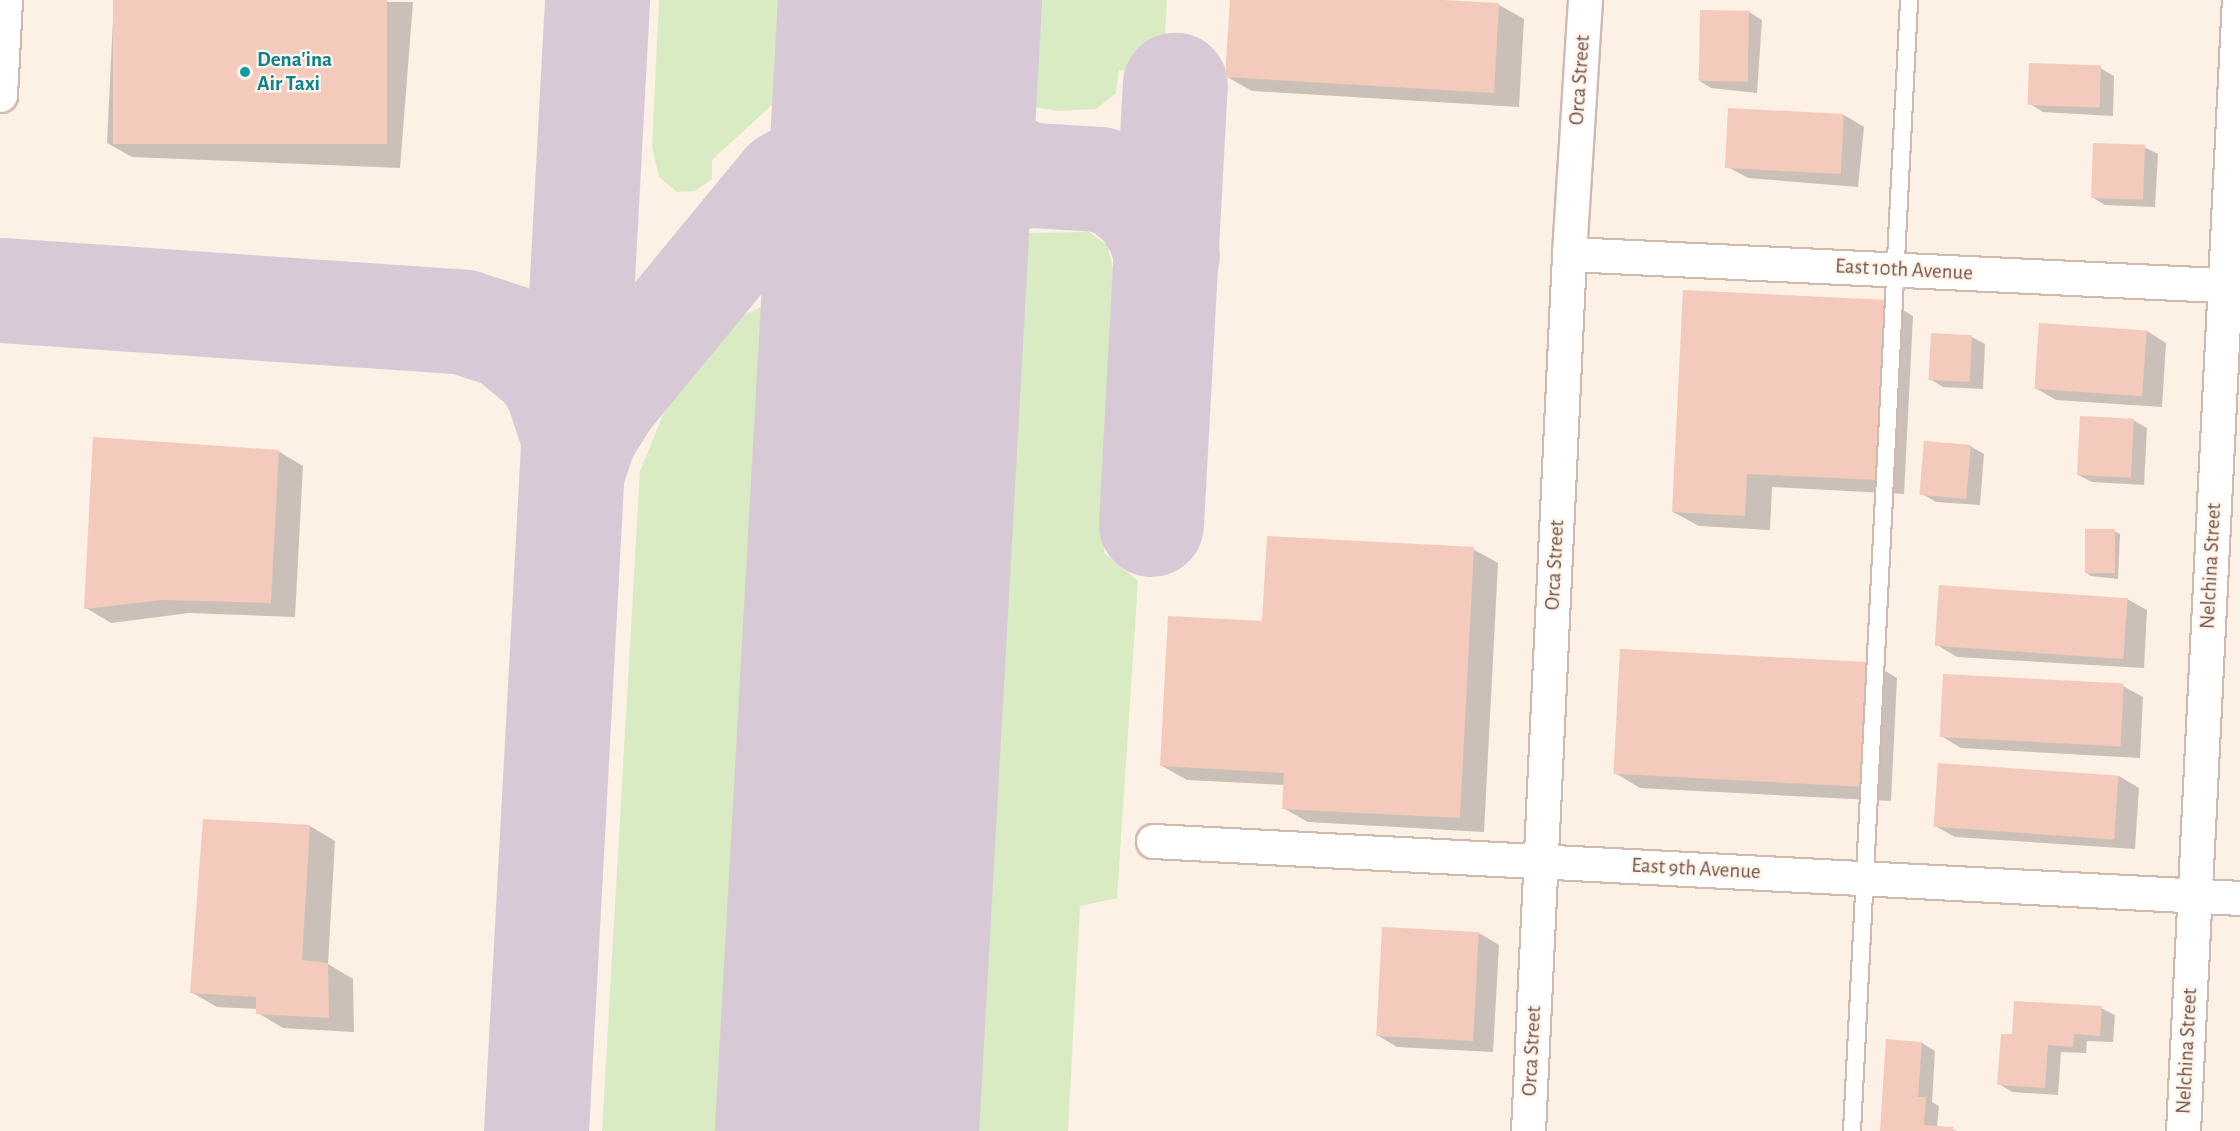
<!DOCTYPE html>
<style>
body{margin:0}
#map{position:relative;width:2240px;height:1131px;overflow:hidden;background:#fdf0e5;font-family:"Alegreya Sans",sans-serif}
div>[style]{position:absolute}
.green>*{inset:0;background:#d8ebc3}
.shadow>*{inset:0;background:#0003}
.taxiway>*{height:105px;margin:-52.5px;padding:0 52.5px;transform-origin:52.5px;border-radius:52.5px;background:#d7cad6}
.runway>*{height:264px;margin:-132px;padding:0 132px;transform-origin:132px;border-radius:132px;background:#d7cad6}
.building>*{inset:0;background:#f3cabc;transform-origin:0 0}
.roads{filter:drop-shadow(2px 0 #d0b9ad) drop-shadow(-2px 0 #d0b9ad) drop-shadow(0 2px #d0b9ad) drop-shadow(0 -2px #d0b9ad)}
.lane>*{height:16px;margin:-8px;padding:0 8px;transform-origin:8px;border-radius:8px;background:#fff}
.street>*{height:33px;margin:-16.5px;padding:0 16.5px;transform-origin:16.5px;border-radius:16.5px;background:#fff}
.dots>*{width:16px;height:16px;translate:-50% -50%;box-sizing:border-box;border:3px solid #fff5eb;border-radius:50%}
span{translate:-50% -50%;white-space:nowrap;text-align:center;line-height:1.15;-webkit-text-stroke:4.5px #fff5eb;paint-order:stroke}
.culture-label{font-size:21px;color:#0d838f;font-weight:700}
.left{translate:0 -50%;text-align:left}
.street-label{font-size:21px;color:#765349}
</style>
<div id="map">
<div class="green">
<div style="clip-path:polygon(659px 0,821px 0,807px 49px,774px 103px,712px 160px,712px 179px,695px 191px,677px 192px,659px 177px,652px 147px)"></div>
<div style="clip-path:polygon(1002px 0,1167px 0,1163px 73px,1119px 70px,1116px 93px,1096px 109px,1057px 111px,1018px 104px,1004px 87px,1003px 67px,1008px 50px,1000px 28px)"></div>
<div style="clip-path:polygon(1089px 232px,1107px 245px,1113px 267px,1104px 553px,1138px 581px,1117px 898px,1080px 906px,1068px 1131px,940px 1131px,985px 276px,990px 255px,1017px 233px)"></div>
<div style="clip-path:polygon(794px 300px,803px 324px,809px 359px,760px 1131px,602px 1131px,640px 471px,667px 405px,685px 374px,710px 344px,736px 319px,765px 305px)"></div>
</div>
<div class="shadow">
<div style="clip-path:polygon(114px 0,413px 2px,400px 168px,132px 157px,107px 143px)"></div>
<div style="clip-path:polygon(1231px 0,1418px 0,1499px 5px,1524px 19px,1519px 107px,1252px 91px,1227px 77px)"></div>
<div style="clip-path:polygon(1749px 12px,1762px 20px,1757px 93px,1711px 88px,1698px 80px)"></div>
<div style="clip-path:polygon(2100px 68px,2114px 76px,2113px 116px,2043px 112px,2030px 104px)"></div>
<div style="clip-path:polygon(1844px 115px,1864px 127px,1858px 187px,1748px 178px,1728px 167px)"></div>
<div style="clip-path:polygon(2144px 147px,2158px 154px,2155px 207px,2105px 205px,2092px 197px)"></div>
<div style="clip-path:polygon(1888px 301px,1913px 316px,1904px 494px,1772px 487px,1770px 530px,1699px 526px,1673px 512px)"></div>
<div style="clip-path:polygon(2147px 331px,2166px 343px,2162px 407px,2056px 400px,2037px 389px)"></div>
<div style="clip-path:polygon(1972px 337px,1985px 344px,1983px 389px,1943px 387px,1930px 379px)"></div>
<div style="clip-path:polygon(2133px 420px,2147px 428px,2144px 485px,2092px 482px,2078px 475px)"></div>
<div style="clip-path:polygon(1970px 446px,1984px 454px,1980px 505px,1936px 502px,1922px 494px)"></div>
<div style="clip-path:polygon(278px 451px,303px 466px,295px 617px,189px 613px,111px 623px,86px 608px)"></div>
<div style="clip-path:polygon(2114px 531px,2120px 534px,2118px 579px,2091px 576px,2085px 572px)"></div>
<div style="clip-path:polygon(1473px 549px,1498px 563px,1484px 832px,1308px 822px,1283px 808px,1285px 785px,1187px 780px,1162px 766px,1264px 622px)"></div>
<div style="clip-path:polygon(2127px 599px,2147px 610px,2144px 668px,1957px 657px,1937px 645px)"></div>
<div style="clip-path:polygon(1872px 663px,1897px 678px,1891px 801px,1640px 788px,1615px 773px)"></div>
<div style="clip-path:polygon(2123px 686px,2143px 697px,2140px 758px,1961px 748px,1941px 736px)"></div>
<div style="clip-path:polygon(2119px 776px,2139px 788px,2135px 849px,1955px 837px,1935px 826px)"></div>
<div style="clip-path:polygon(205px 821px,310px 826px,335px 841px,328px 964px,353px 979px,354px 1032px,283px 1028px,258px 1013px,258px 1009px,217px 1007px,191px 992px)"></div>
<div style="clip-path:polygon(1383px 928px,1479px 933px,1499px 945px,1493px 1052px,1397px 1047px,1377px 1035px)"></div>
<div style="clip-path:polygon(2101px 1008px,2115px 1015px,2113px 1042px,2087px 1041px,2086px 1053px,2061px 1052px,2058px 1095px,2012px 1092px,1999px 1084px,2014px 1036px)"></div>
<div style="clip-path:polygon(1922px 1043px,1935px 1051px,1932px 1102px,1939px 1106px,1937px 1127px,1958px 1131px,1881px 1131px)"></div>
</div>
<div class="taxiway">
<div style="left:912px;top:0;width:55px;rotate:85.8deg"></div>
<div style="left:916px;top:55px;width:30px;rotate:75deg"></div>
<div style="left:924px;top:84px;width:30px;rotate:66deg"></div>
<div style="left:936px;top:111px;width:24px;rotate:54deg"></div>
<div style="left:950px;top:130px;width:42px;rotate:38.2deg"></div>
<div style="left:983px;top:156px;width:51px;rotate:22deg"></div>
<div style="left:0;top:290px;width:465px;rotate:3.9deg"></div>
<div style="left:464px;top:322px;width:45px;rotate:18deg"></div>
<div style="left:507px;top:336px;width:50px;rotate:40.1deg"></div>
<div style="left:545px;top:368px;width:23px;rotate:59deg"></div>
<div style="left:557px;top:388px;width:52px;rotate:71.9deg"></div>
<div style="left:889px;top:346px;width:92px;rotate:-76.9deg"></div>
<div style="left:910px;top:256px;width:30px;rotate:-62deg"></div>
<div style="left:924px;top:230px;width:37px;rotate:-43deg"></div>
<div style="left:951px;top:205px;width:32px;rotate:-34deg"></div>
<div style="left:978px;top:187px;width:29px;rotate:-18deg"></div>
<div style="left:1006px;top:178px;width:24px;rotate:-7deg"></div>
<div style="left:575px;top:462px;width:31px;rotate:-71deg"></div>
<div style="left:585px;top:433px;width:40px;rotate:-58deg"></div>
<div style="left:606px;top:399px;width:281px;rotate:-50.5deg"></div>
<div style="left:785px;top:182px;width:20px;rotate:-30deg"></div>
<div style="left:802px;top:172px;width:36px;rotate:-14deg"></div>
<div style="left:837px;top:163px;width:262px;rotate:3.5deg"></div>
<div style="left:1099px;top:179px;width:21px;rotate:17deg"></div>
<div style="left:1119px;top:185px;width:31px;rotate:40deg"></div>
<div style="left:1143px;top:205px;width:26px;rotate:58deg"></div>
<div style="left:1157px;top:227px;width:29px;rotate:70deg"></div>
<div style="left:1151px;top:524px;width:440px;rotate:-86.9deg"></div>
<div style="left:536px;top:1131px;width:1133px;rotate:-86.91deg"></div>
</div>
<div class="runway">
<div style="left:847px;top:1131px;width:1133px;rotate:-86.81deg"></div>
</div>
<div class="building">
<div style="left:113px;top:0;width:274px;height:144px"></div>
<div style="clip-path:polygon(1230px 0,1443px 0,1499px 3px,1494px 93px,1225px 77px)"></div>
<div style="left:1700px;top:10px;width:49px;height:71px;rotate:1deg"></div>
<div style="left:2029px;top:63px;width:72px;height:42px;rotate:2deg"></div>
<div style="left:1728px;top:108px;width:116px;height:60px;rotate:3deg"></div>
<div style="left:2093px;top:143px;width:52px;height:55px;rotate:2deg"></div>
<div style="clip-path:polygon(1683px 290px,1888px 300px,1879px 480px,1747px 474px,1745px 516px,1672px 512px)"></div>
<div style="left:2039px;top:323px;width:108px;height:66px;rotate:4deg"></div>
<div style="left:1931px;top:333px;width:41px;height:47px;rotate:3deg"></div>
<div style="left:2080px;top:416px;width:54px;height:59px;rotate:3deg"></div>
<div style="clip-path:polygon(93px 437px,279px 450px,271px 603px,163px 600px,84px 609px)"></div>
<div style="left:1924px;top:441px;width:47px;height:54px;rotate:5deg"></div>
<div style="left:2085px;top:529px;width:30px;height:44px"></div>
<div style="clip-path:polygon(1267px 536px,1474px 547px,1460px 818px,1282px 809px,1284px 773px,1160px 766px,1168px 616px,1262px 621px)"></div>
<div style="left:1939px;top:585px;width:189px;height:61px;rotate:4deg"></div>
<div style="left:1620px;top:649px;width:253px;height:125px;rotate:3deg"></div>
<div style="left:1943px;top:674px;width:181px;height:63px;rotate:3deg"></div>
<div style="left:1938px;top:763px;width:181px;height:64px;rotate:4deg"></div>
<div style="clip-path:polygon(203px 819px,310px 825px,302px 960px,328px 963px,329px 1018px,256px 1014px,256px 997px,190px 993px)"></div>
<div style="left:1382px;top:927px;width:97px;height:109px;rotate:3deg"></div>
<div style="clip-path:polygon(2014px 1001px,2102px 1006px,2100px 1036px,2074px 1034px,2073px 1047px,2048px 1045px,2045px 1088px,1997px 1085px,2001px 1034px,2012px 1034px)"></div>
<div style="clip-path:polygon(1886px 1039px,1922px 1042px,1918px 1097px,1926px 1097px,1924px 1125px,1953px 1127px,1953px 1131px,1880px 1131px)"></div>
</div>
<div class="roads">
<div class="lane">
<div style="left:1852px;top:1131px;width:1132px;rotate:-87.11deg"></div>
</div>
<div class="street">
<div style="left:0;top:95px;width:95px;rotate:-87deg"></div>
<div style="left:1569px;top:254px;width:672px;rotate:2.73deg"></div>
<div style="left:1153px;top:841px;width:1088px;rotate:3deg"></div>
<div style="left:1528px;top:1131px;width:878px;rotate:-87.32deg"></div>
<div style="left:1569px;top:254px;width:255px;rotate:-86.4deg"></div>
<div style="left:2183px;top:1131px;width:1132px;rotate:-87.17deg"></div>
</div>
</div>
<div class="dots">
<div style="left:245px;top:72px;background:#0f9aa8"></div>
</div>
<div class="culture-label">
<span class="left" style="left:257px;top:72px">Dena'ina<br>Air Taxi</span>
</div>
<div class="street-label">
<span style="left:1580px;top:80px;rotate:-86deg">Orca Street</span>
<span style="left:1904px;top:270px;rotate:3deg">East 10th Avenue</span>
<span style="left:1555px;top:565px;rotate:-87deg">Orca Street</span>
<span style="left:2211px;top:566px;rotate:-87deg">Nelchina Street</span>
<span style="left:1696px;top:869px;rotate:3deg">East 9th Avenue</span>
<span style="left:1532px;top:1051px;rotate:-87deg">Orca Street</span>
<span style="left:2187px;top:1051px;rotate:-87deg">Nelchina Street</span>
</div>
</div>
